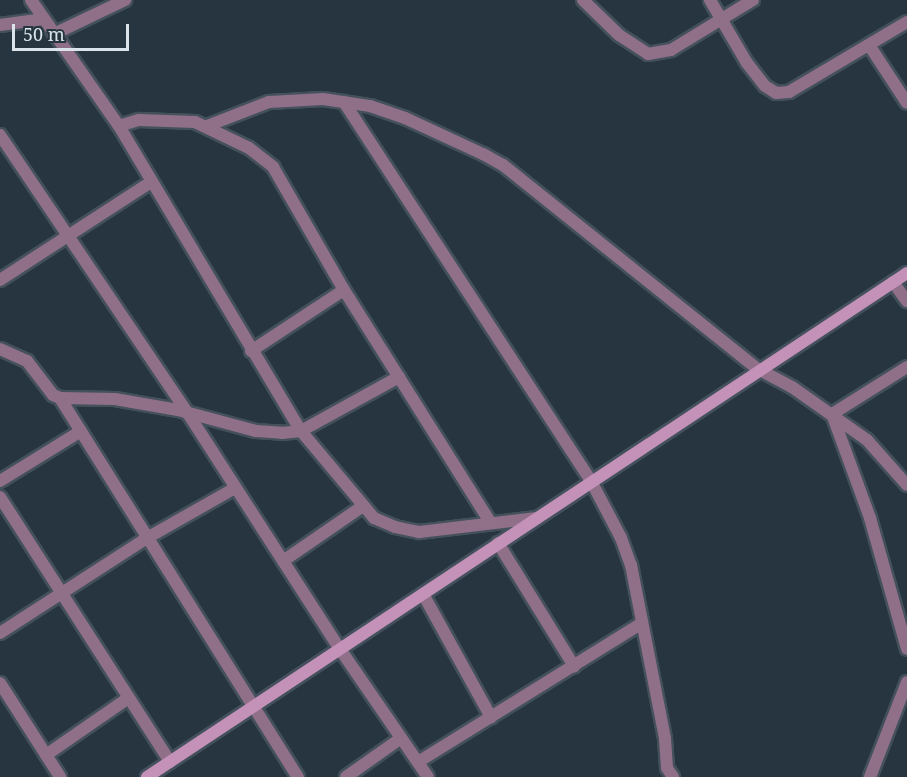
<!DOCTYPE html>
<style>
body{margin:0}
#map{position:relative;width:907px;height:777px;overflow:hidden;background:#273541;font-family:"Noto Serif",serif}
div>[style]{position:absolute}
.roads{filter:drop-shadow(2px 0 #44515c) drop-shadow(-2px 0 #44515c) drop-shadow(0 2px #44515c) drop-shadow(0 -2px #44515c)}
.street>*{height:12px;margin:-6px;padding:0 6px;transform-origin:6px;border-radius:6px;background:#907089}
.secondary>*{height:12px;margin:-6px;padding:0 6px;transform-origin:6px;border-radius:6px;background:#c491b9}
span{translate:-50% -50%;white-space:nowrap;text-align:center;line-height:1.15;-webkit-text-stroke:4.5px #273541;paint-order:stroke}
.scale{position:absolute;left:12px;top:24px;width:117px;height:27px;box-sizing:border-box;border:3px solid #dbe4eb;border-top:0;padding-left:8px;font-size:18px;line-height:21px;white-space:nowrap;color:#dbe4eb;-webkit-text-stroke:4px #273541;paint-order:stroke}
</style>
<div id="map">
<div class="roads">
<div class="street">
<div style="left:31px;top:0;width:154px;rotate:55.1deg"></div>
<div style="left:119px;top:126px;width:355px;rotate:59.2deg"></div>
<div style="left:301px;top:431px;width:114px;rotate:50deg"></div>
<div style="left:374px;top:518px;width:23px;rotate:23deg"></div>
<div style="left:395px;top:527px;width:25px;rotate:12deg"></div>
<div style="left:419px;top:532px;width:119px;rotate:-6.8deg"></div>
<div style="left:583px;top:0;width:50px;rotate:44.2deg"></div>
<div style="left:619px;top:35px;width:35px;rotate:33deg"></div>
<div style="left:648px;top:54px;width:23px;rotate:-10deg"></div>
<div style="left:671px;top:50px;width:96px;rotate:-31.4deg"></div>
<div style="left:710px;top:0;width:73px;rotate:59.6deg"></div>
<div style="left:747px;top:63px;width:29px;rotate:52deg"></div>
<div style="left:765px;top:86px;width:13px;rotate:32deg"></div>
<div style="left:776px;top:93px;width:13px;rotate:-4deg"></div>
<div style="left:789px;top:92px;width:137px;rotate:-30.7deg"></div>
<div style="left:0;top:25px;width:44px;rotate:-7.8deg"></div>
<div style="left:54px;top:34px;width:79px;rotate:-25.6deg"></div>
<div style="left:869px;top:45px;width:69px;rotate:56.8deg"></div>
<div style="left:344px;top:102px;width:452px;rotate:56.9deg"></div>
<div style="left:591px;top:481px;width:64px;rotate:62.2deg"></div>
<div style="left:621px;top:538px;width:29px;rotate:70deg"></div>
<div style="left:631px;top:565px;width:177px;rotate:78.9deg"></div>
<div style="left:665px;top:739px;width:29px;rotate:86deg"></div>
<div style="left:667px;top:768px;width:11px;rotate:56deg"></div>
<div style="left:119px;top:126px;width:21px;rotate:-17deg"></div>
<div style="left:139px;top:120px;width:56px;rotate:2deg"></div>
<div style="left:195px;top:122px;width:60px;rotate:25.7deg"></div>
<div style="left:249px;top:148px;width:31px;rotate:38deg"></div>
<div style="left:273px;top:167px;width:142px;rotate:60deg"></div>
<div style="left:344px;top:290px;width:275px;rotate:57.8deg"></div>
<div style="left:207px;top:126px;width:66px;rotate:-21.2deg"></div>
<div style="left:269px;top:102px;width:54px;rotate:-3.2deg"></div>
<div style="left:323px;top:99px;width:48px;rotate:8.5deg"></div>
<div style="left:370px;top:106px;width:37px;rotate:19deg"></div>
<div style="left:405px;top:118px;width:86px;rotate:24.8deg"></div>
<div style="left:483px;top:154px;width:23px;rotate:29deg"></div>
<div style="left:503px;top:165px;width:327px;rotate:38.7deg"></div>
<div style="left:758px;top:369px;width:38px;rotate:28deg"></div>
<div style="left:792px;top:387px;width:92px;rotate:35.2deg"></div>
<div style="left:867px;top:440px;width:60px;rotate:48.4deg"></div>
<div style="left:0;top:135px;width:338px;rotate:56deg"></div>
<div style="left:189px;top:415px;width:278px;rotate:57.2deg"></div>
<div style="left:340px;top:649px;width:155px;rotate:55.5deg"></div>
<div style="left:0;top:280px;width:180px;rotate:-33deg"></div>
<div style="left:893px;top:282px;width:24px;rotate:54deg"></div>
<div style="left:0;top:349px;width:30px;rotate:24deg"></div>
<div style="left:27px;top:361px;width:43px;rotate:52.6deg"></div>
<div style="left:53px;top:395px;width:8px;rotate:23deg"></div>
<div style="left:60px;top:398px;width:448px;rotate:57.9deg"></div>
<div style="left:251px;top:351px;width:111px;rotate:-33.3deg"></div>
<div style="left:907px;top:367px;width:89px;rotate:147.9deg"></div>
<div style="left:832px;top:414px;width:111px;rotate:69.9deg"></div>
<div style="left:870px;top:518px;width:136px;rotate:74.2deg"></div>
<div style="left:60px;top:398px;width:55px;rotate:1deg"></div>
<div style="left:115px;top:399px;width:64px;rotate:9.9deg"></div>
<div style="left:178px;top:410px;width:81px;rotate:15.1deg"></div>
<div style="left:256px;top:431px;width:26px;rotate:4deg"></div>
<div style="left:282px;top:433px;width:19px;rotate:-6deg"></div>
<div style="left:301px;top:431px;width:112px;rotate:-28.9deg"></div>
<div style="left:0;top:481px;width:95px;rotate:-31.7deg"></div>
<div style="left:0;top:497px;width:315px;rotate:57.3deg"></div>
<div style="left:498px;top:543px;width:145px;rotate:58.3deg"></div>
<div style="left:283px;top:561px;width:97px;rotate:-34.5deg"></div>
<div style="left:423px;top:594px;width:141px;rotate:61.1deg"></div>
<div style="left:0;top:633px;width:175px;rotate:-32.9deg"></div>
<div style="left:147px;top:538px;width:101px;rotate:-29.6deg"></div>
<div style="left:0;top:683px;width:112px;rotate:57.4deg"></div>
<div style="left:46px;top:755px;width:98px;rotate:-34.7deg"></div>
<div style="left:418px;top:762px;width:262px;rotate:-31.8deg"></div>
<div style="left:346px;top:777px;width:67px;rotate:-35.3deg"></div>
<div style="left:870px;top:777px;width:102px;rotate:-68.7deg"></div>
</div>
<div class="secondary">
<div style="left:147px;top:777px;width:912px;rotate:-33.55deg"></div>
</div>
</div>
<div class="scale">50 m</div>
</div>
